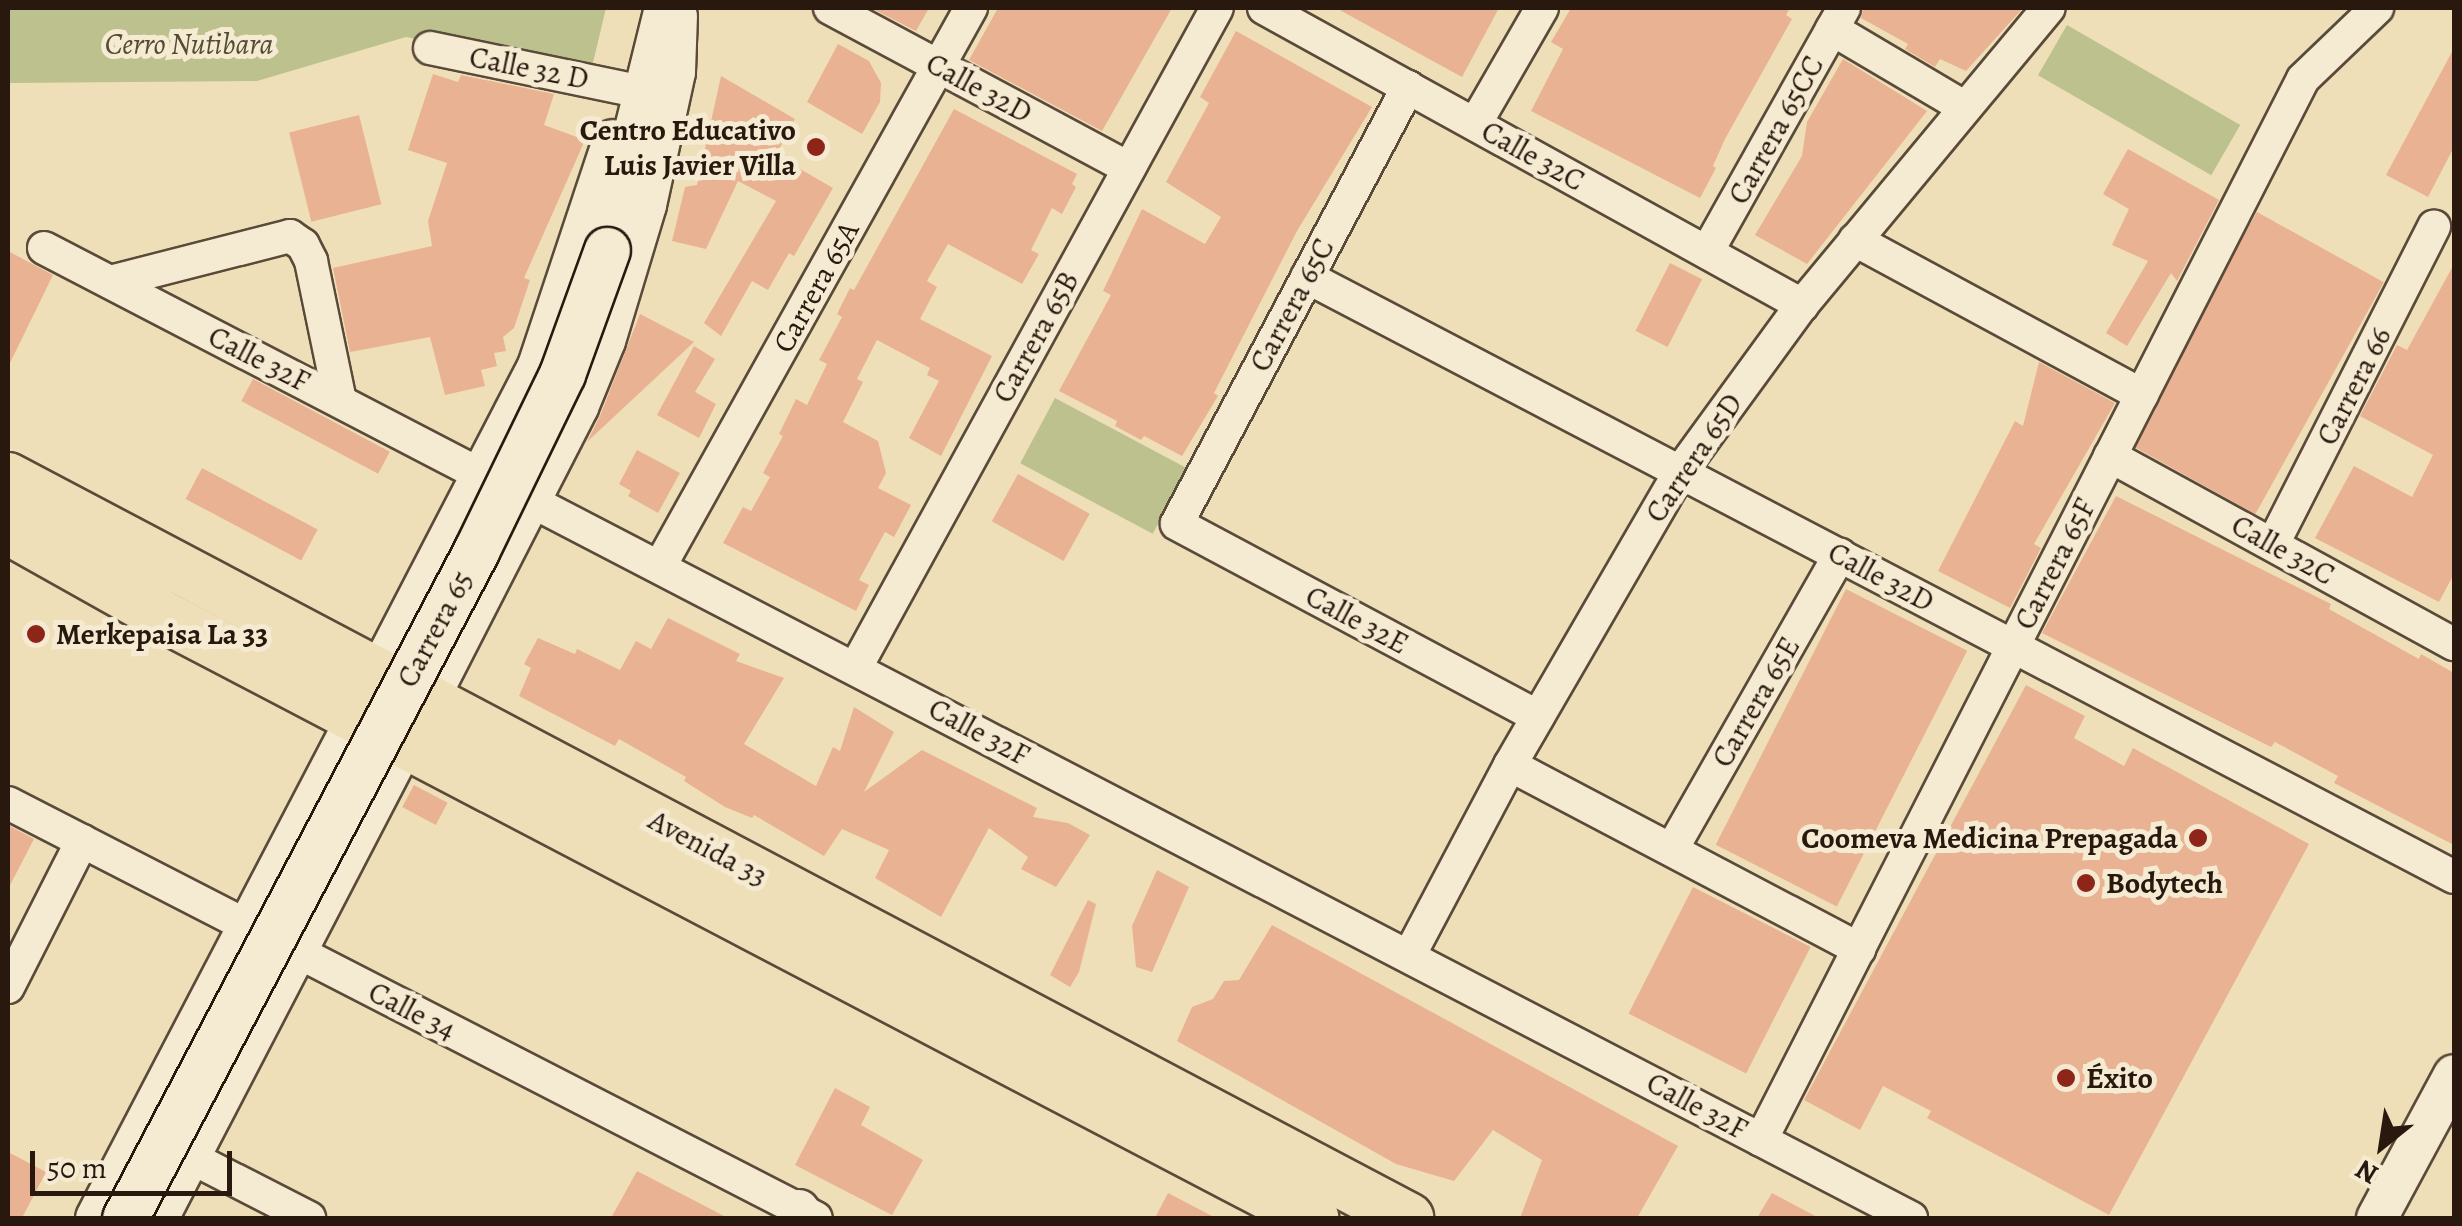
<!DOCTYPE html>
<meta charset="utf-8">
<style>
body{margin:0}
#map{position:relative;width:2462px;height:1226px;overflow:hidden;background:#efdfb9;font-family:Alegreya,serif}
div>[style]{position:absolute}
.green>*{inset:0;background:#bcc18d;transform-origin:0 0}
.building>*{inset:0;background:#e9b292;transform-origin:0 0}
.roads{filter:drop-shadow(2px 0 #5a4a39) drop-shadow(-2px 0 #5a4a39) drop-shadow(0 2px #5a4a39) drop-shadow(0 -2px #5a4a39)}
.minor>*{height:32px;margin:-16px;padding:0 16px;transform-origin:16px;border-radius:16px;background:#f5ead2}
.tertiary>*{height:40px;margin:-20px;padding:0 20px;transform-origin:20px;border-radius:20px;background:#f5ead2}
.secondary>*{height:45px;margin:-22.5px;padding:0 22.5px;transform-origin:22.5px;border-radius:22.5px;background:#f5ead2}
.primary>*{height:50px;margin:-25px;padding:0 25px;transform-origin:25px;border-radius:25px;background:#efdfb9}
.bridges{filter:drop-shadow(2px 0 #28180e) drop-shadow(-2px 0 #28180e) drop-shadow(0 2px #28180e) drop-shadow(0 -2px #28180e)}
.secondary-bridge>*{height:45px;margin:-22.5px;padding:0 22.5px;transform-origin:22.5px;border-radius:22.5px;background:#f5ead2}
.dots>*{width:28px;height:28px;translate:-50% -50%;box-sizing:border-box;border:5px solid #f5ead2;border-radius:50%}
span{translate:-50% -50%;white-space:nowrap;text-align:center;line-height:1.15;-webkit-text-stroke:10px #f5ead2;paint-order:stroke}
.park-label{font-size:30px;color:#544b34;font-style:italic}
.street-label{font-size:30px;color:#28180e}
.poi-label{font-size:30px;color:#28180e;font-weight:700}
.right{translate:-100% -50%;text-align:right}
.left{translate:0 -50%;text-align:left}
.frame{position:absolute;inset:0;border:10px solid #28180e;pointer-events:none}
.north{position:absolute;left:2332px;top:1096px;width:100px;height:100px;-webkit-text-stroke:8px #f5ead2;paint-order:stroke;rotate:210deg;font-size:28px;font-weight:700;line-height:40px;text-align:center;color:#28180e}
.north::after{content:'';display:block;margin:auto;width:35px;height:45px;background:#28180e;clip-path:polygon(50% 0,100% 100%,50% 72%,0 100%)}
.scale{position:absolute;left:30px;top:1151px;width:202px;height:45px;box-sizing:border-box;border:5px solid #28180e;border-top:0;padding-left:12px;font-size:30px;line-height:35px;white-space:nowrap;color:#28180e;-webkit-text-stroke:8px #f5ead2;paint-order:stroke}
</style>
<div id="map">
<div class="green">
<div style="clip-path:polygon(8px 8px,606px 8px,591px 71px,406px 37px,257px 81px,8px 83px)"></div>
<div style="left:2067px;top:25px;width:200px;height:58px;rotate:30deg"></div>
<div style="left:1055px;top:398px;width:150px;height:74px;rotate:28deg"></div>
</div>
<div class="building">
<div style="clip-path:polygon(871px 8px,929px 8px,916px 31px)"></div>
<div style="clip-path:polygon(998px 8px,1172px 8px,1102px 131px,969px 60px)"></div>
<div style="clip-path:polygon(1336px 8px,1499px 8px,1462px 77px)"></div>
<div style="clip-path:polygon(1571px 8px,1790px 8px,1786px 15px,1792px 19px,1725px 139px,1713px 166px,1716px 168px,1700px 198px,1531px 111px,1563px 49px,1551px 42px)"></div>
<div style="clip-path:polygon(1864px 8px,2023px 8px,1966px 71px,1940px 59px,1935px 67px,1905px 49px,1908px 44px,1861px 18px)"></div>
<div style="clip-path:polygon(1236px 31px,1372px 107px,1297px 231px,1214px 393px,1218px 396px,1182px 456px,1144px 436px,1141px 440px,1115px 426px,1117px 421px,1059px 391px,1111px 295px,1103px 291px,1142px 209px,1205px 244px,1221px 217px,1166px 182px,1209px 103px,1200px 97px)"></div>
<div style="clip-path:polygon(838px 44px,869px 61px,881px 83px,880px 102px,862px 134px,807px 102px)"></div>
<div style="clip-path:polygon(2454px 48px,2454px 147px,2428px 197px,2386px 175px)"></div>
<div style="clip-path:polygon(1843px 59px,1927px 111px,1807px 264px,1755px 235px,1802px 156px,1807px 122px)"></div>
<div style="clip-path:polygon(433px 74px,458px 82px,461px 75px,554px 94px,544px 125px,585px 140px,524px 278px,530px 280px,514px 328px,503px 337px,506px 351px,494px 353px,497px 366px,481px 370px,485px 386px,445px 395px,430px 337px,350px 352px,333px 268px,432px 246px,428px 221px,447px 163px,408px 150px)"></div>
<div style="clip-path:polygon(721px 76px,795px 119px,776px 155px,833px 188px,794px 256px,789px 253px,768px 290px,752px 281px,721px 336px,704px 323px,776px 201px,738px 181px,706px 249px,672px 241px,685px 187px,697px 185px)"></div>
<div style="clip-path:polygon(954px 109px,1077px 174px,1072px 184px,1076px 187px,1062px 214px,1052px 208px,1031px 250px,1039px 254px,1022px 284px,948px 244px,927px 281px,937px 287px,920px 319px,992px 356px,941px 456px,909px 438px,939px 381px,927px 375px,930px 368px,877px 340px,857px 379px,863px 382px,843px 422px,878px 441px,886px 473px,878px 488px,911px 505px,894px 537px,885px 532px,859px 580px,869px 585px,856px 611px,723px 543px,743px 507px,751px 511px,770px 477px,763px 473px,783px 436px,779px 434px,796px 399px,807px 405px,827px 364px,819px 360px,842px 317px,837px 314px,850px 288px,854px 290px)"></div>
<div style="left:359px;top:115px;width:92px;height:72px;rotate:76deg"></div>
<div style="clip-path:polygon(2128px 149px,2219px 200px,2177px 281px,2171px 273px,2127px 346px,2106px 333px,2148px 261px,2112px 245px,2129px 209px,2103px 194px)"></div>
<div style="left:2257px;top:212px;width:145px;height:265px;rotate:29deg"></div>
<div style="clip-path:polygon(8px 251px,53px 275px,8px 367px)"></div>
<div style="left:1670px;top:263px;width:36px;height:76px;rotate:27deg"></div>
<div style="clip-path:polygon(2454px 264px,2454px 574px,2439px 602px,2315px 538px,2354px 466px,2412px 497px,2433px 455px,2360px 416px,2397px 345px,2407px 350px)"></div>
<div style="clip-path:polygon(640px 314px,694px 342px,587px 442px,600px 416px)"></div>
<div style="clip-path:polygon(694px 346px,715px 359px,695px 392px,716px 404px,699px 438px,657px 415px)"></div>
<div style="clip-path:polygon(2039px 362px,2115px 403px,2034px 544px,2041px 548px,2010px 608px,1938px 571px,2015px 421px,2023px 426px)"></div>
<div style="left:253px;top:379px;width:155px;height:25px;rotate:28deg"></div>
<div style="clip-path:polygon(637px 450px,680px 473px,658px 513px,628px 496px,631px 491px,619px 484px)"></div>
<div style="left:202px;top:468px;width:131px;height:35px;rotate:28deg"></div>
<div style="left:1018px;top:474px;width:82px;height:54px;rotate:29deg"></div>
<div style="clip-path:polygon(2116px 496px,2331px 604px,2329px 609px,2419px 659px,2421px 654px,2454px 673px,2454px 845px,2334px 783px,2338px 776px,2275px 742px,2271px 747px,2042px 633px)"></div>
<div style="left:1846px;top:589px;width:136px;height:287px;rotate:27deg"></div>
<div style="clip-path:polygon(668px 618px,740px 654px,736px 661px,784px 678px,744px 744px,816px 786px,833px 747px,840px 751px,854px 707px,894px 732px,864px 792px,922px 750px,1037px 808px,1033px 817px,1068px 823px,1090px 835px,1056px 887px,1021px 869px,1028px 857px,989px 828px,941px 917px,875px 878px,889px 850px,842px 829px,824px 856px,754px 815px,752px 818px,725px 807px,684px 781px,686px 777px,619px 739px,615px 746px,519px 696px,531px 668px,524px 664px,538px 638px,575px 654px,577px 649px,620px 670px,636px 641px,651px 649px)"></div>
<div style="clip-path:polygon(2026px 685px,2085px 716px,2074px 738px,2124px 766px,2133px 748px,2309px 844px,2109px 1215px,1927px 1118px,1931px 1111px,1883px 1086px,1860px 1130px,1804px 1100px)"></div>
<div style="left:414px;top:785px;width:38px;height:25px;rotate:28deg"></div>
<div style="clip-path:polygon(8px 825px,34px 839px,8px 889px)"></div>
<div style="clip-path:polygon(1157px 870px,1189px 887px,1152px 972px,1136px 967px,1132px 926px)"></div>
<div style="left:1693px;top:887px;width:132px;height:142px;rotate:27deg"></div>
<div style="clip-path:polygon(1088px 900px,1096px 904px,1079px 972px,1070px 987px,1050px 975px)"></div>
<div style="clip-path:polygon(1272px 925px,1678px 1146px,1637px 1218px,1520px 1218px,1542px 1160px,1493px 1130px,1454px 1181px,1396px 1164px,1177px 1041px,1192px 1007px,1213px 999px,1224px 981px,1239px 980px)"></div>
<div style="clip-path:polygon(835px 1088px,870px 1107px,861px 1125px,923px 1160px,892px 1215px,795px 1165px)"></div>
<div style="clip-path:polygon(8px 1152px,46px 1172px,22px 1218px,8px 1218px)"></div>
<div style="clip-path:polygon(637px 1171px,672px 1189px,728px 1218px,611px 1218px)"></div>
<div style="clip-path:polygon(1168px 1193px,1216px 1218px,1155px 1218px)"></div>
<div style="clip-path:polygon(1772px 1193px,1819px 1218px,1757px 1218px)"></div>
</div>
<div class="roads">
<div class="minor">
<div style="left:830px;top:8px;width:339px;rotate:28.2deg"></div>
<div style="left:1264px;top:8px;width:615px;rotate:28.9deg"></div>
<div style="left:1832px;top:29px;width:153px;rotate:30.6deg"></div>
<div style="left:430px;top:48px;width:202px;rotate:11.7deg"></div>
<div style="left:1408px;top:87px;width:494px;rotate:117.9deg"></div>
<div style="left:1177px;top:524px;width:409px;rotate:28.1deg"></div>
<div style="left:1475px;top:124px;width:134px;rotate:-60deg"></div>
<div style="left:1855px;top:240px;width:326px;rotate:28.4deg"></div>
<div style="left:44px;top:248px;width:2104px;rotate:27.45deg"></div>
<div style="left:1707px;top:252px;width:280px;rotate:-60.7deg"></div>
<div style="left:1307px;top:277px;width:1294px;rotate:27.61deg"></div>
<div style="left:110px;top:282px;width:186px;rotate:-14.3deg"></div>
<div style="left:290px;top:236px;width:16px;rotate:35deg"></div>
<div style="left:303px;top:245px;width:18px;rotate:63deg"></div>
<div style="left:311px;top:261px;width:143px;rotate:78.3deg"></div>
<div style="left:2110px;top:456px;width:392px;rotate:28.7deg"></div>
<div style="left:2273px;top:544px;width:356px;rotate:-63.1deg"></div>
<div style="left:660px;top:566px;width:639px;rotate:-60.87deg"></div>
<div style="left:856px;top:667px;width:751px;rotate:-61.29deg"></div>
<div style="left:1510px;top:765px;width:395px;rotate:27.8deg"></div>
<div style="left:8px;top:803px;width:908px;rotate:27.19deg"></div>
<div style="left:1672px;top:849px;width:339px;rotate:-60.3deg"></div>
<div style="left:1409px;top:956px;width:216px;rotate:-62.1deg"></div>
<div style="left:1510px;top:765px;width:339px;rotate:-59.9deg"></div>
<div style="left:1680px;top:472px;width:207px;rotate:-53.9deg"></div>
<div style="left:1802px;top:305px;width:386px;rotate:-50.3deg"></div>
<div style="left:8px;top:987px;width:164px;rotate:-63.1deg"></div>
<div style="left:1761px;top:1140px;width:1191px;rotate:-62.94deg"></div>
<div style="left:2303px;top:79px;width:103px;rotate:-43.8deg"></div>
<div style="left:190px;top:1157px;width:134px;rotate:27.1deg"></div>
</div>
<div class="tertiary">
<div style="left:378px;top:675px;width:348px;rotate:-62.6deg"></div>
<div style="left:538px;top:366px;width:238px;rotate:-71.6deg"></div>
<div style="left:428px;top:700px;width:329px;rotate:-62.9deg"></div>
<div style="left:578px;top:407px;width:71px;rotate:-67.8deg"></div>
<div style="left:605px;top:341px;width:142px;rotate:-73.2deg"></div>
<div style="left:646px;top:205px;width:136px;rotate:-77.7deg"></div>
<div style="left:675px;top:72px;width:56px;rotate:-88deg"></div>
<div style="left:799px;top:1210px;width:9px;rotate:58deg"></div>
<div style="left:96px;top:1218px;width:564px;rotate:-62.44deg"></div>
<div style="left:158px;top:1218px;width:536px;rotate:-62.57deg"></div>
<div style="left:2377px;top:1218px;width:162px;rotate:-61.7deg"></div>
</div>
<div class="secondary">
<div style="left:607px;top:250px;width:249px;rotate:-76.1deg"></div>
</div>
<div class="primary">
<div style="left:8px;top:478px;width:1584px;rotate:27.86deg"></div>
<div style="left:8px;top:529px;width:190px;rotate:29.3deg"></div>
<div style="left:174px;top:622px;width:1286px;rotate:27.62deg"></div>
</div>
</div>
<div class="bridges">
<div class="secondary-bridge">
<div style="left:125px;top:1218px;width:754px;rotate:-62.24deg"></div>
<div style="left:476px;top:551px;width:197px;rotate:-64.1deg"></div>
<div style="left:562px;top:374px;width:132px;rotate:-70.1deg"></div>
</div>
</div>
<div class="dots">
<div style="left:816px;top:147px;background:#8f2418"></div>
<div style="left:36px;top:634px;background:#8f2418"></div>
<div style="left:2198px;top:838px;background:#8f2418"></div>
<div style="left:2086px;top:883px;background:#8f2418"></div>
<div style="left:2066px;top:1078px;background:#8f2418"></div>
</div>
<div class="park-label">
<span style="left:189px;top:44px">Cerro Nutibara</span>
</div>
<div class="street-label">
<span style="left:529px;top:68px;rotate:11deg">Calle 32 D</span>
<span style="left:979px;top:88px;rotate:28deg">Calle 32D</span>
<span style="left:1776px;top:130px;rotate:-61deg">Carrera 65CC</span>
<span style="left:1533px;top:156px;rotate:29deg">Calle 32C</span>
<span style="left:816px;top:287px;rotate:-61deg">Carrera 65A</span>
<span style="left:1292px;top:305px;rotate:-62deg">Carrera 65C</span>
<span style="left:1036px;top:337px;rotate:-61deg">Carrera 65B</span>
<span style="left:259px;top:359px;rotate:27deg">Calle 32F</span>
<span style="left:2354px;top:386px;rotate:-63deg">Carrera 66</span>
<span style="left:1694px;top:458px;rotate:-56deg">Carrera 65D</span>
<span style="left:2283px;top:550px;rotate:29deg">Calle 32C</span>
<span style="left:2055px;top:564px;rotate:-63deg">Carrera 65F</span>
<span style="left:1881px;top:577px;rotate:28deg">Calle 32D</span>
<span style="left:1357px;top:620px;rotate:28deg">Calle 32E</span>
<span style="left:435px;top:629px;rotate:-62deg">Carrera 65</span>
<span style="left:1756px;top:702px;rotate:-60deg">Carrera 65E</span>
<span style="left:979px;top:732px;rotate:28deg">Calle 32F</span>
<span style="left:708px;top:848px;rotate:28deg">Avenida 33</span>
<span style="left:412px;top:1011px;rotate:27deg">Calle 34</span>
<span style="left:1697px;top:1106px;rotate:28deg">Calle 32F</span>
</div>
<div class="poi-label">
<span class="right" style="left:796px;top:147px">Centro Educativo<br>Luis Javier Villa</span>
<span class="left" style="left:56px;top:634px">Merkepaisa La 33</span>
<span class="right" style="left:2178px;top:838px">Coomeva Medicina Prepagada</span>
<span class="left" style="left:2106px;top:883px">Bodytech</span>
<span class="left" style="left:2086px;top:1078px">Éxito</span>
</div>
<div class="frame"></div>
<div class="north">N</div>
<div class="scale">50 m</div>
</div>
